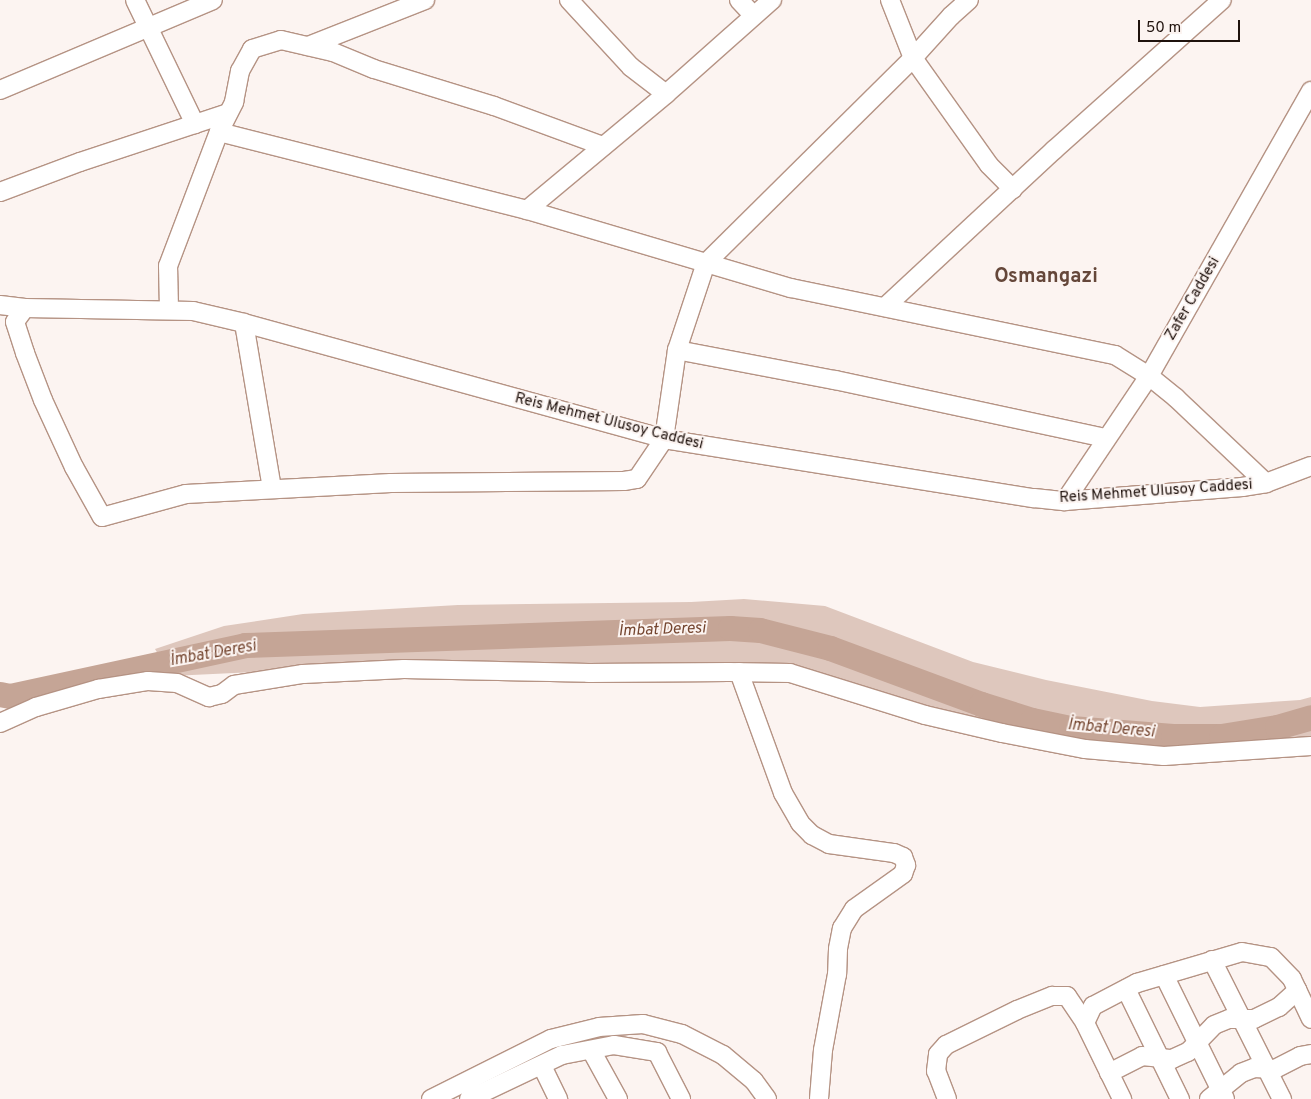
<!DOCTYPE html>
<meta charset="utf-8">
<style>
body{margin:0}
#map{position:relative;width:1311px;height:1099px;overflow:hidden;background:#fcf4f1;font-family:Overpass,sans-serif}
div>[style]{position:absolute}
.green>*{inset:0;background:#dec7bd}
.river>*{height:25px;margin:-12.5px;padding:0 12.5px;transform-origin:12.5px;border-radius:12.5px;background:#c5a596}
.roads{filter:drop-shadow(1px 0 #b59384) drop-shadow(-1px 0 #b59384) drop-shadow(0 1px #b59384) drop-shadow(0 -1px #b59384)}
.minor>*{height:18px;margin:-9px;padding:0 9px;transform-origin:9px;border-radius:9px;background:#fff}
span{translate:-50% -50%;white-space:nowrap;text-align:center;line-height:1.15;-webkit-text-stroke:4px #fcf4f1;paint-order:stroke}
.street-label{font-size:15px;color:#1f120d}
.water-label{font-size:16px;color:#74452f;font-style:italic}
.district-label{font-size:20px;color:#65473a;font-weight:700}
.scale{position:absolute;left:1138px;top:20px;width:102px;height:22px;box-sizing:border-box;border:2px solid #1f120d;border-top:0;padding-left:6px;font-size:15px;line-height:18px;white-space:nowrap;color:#1f120d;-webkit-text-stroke:4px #fcf4f1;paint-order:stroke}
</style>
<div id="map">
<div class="green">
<div style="clip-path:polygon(744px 599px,825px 606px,973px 662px,1046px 680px,1152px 701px,1200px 707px,1300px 700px,1311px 697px,1311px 748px,1170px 750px,1016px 733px,774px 666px,338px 664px,255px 672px,171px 676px,155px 649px,224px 626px,303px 614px,458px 605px,691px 602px)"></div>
</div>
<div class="river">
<div style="left:0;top:694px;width:10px;rotate:11deg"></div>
<div style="left:10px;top:696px;width:240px;rotate:-12.2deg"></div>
<div style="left:245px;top:645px;width:485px;rotate:-2deg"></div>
<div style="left:730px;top:628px;width:30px;rotate:4deg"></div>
<div style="left:760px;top:630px;width:72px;rotate:14.4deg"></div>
<div style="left:830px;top:648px;width:161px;rotate:20.3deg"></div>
<div style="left:981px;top:704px;width:53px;rotate:17.4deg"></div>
<div style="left:1032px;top:720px;width:40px;rotate:12deg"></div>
<div style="left:1071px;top:728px;width:102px;rotate:4.5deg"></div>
<div style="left:1173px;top:736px;width:48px"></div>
<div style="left:1221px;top:736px;width:57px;rotate:-9.1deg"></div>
<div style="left:1277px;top:727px;width:35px;rotate:-16deg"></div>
</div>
<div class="roads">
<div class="minor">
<div style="left:135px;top:0;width:138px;rotate:64.2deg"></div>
<div style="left:569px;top:0;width:91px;rotate:47.2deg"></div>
<div style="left:631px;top:67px;width:44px;rotate:37.6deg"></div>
<div style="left:739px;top:0;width:21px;rotate:47deg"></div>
<div style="left:890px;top:0;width:62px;rotate:68.4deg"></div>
<div style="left:913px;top:58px;width:131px;rotate:54.6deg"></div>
<div style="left:989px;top:165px;width:34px;rotate:45deg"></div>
<div style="left:308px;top:46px;width:126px;rotate:-21.5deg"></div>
<div style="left:0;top:90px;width:231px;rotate:-22.9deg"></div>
<div style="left:219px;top:132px;width:318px;rotate:14.2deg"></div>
<div style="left:527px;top:210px;width:275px;rotate:16.5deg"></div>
<div style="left:791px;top:288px;width:331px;rotate:11.7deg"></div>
<div style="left:1115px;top:355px;width:40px;rotate:32deg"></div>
<div style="left:1149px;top:376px;width:35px;rotate:39deg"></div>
<div style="left:1176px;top:398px;width:124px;rotate:43.4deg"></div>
<div style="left:0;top:192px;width:85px;rotate:-20.6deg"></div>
<div style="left:80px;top:162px;width:156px;rotate:-18.3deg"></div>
<div style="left:527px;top:210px;width:181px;rotate:-39.8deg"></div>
<div style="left:666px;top:94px;width:142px;rotate:-41.6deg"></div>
<div style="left:0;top:305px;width:25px;rotate:7deg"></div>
<div style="left:25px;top:308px;width:168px;rotate:1deg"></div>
<div style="left:193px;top:311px;width:52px;rotate:13.2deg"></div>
<div style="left:244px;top:323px;width:436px;rotate:15.4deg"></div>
<div style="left:664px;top:439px;width:375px;rotate:9.1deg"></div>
<div style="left:1034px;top:498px;width:31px;rotate:6deg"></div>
<div style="left:1065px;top:501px;width:178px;rotate:-4.5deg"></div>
<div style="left:1242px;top:487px;width:24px;rotate:-9deg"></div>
<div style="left:1266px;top:483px;width:48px;rotate:-20.7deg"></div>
<div style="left:885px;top:307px;width:231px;rotate:-42.9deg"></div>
<div style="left:1054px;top:150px;width:225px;rotate:-41.8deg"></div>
<div style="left:25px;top:308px;width:17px;rotate:126deg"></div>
<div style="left:15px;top:322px;width:33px;rotate:72deg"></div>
<div style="left:25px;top:353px;width:50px;rotate:69deg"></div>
<div style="left:43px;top:400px;width:74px;rotate:65.2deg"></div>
<div style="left:74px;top:467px;width:57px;rotate:60.8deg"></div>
<div style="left:102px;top:517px;width:87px;rotate:-15.3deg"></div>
<div style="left:186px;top:494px;width:205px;rotate:-3.1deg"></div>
<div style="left:391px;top:483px;width:233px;rotate:-0.5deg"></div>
<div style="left:624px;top:481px;width:13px;rotate:-9deg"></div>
<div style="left:637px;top:479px;width:48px;rotate:-56deg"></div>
<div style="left:664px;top:439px;width:90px;rotate:-81.7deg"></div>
<div style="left:677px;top:350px;width:92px;rotate:-71.6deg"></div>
<div style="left:706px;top:263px;width:291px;rotate:-44.7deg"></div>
<div style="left:913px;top:58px;width:57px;rotate:-47.9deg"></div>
<div style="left:951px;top:16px;width:24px;rotate:-42deg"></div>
<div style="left:169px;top:309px;width:43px;rotate:-91.3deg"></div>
<div style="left:168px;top:266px;width:143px;rotate:-69.2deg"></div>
<div style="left:219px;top:132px;width:34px;rotate:-63deg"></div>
<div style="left:234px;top:102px;width:32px;rotate:-79deg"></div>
<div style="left:240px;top:71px;width:25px;rotate:-61deg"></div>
<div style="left:252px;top:49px;width:30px;rotate:-17deg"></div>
<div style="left:281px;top:40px;width:53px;rotate:13deg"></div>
<div style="left:333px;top:52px;width:44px;rotate:22.5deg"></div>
<div style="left:374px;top:69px;width:126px;rotate:17.1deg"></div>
<div style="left:494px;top:106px;width:116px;rotate:20.2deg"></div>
<div style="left:244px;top:323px;width:167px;rotate:80.4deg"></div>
<div style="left:677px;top:350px;width:161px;rotate:10.8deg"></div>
<div style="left:835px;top:380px;width:277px;rotate:12.1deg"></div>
<div style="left:1065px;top:501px;width:151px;rotate:-56.1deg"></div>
<div style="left:1149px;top:376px;width:328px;rotate:-60.4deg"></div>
<div style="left:739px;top:672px;width:129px;rotate:70deg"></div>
<div style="left:783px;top:793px;width:34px;rotate:60deg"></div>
<div style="left:800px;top:823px;width:17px;rotate:45deg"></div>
<div style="left:812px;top:835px;width:19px;rotate:28deg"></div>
<div style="left:829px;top:844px;width:66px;rotate:7.9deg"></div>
<div style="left:894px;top:853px;width:10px;rotate:24deg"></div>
<div style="left:903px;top:857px;width:9px;rotate:69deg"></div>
<div style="left:906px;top:865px;width:9px;rotate:108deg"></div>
<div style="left:903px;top:874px;width:60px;rotate:144.5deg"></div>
<div style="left:854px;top:909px;width:22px;rotate:122deg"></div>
<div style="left:842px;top:928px;width:21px;rotate:101deg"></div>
<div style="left:838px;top:949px;width:25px;rotate:92deg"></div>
<div style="left:837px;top:974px;width:77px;rotate:100.4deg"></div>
<div style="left:823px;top:1050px;width:49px;rotate:94.7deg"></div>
<div style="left:0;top:723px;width:39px;rotate:-24deg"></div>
<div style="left:36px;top:707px;width:65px;rotate:-16.2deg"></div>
<div style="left:98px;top:689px;width:51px;rotate:-9.1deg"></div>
<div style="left:148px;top:681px;width:29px;rotate:4deg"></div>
<div style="left:177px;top:683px;width:35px;rotate:24deg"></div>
<div style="left:209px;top:697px;width:13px;rotate:-13deg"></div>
<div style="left:222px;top:694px;width:15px;rotate:-37deg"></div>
<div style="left:234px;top:685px;width:70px;rotate:-9.1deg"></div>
<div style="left:303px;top:674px;width:101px;rotate:-2.8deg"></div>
<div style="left:404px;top:669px;width:185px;rotate:1.2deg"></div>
<div style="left:589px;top:673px;width:140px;rotate:-0.4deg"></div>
<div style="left:729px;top:672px;width:61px;rotate:0.9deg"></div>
<div style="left:790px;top:673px;width:141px;rotate:17.3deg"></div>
<div style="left:925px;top:715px;width:79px;rotate:13.2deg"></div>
<div style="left:1002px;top:733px;width:85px;rotate:10.9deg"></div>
<div style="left:1085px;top:749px;width:79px;rotate:5.1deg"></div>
<div style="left:1164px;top:756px;width:147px;rotate:-3.9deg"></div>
<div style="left:1212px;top:960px;width:156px;rotate:63.3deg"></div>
<div style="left:1164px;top:975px;width:138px;rotate:63.8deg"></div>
<div style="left:1126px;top:989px;width:123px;rotate:63.9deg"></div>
<div style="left:1085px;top:1023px;width:19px;rotate:-65deg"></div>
<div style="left:1093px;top:1006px;width:50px;rotate:-27.6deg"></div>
<div style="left:1137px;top:983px;width:109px;rotate:-16.4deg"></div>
<div style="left:1242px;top:952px;width:29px;rotate:10deg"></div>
<div style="left:1271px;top:957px;width:30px;rotate:46deg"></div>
<div style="left:1292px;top:979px;width:44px;rotate:64.6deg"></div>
<div style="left:591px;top:1050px;width:56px;rotate:61.1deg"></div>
<div style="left:542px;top:1066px;width:37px;rotate:64deg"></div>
<div style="left:1109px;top:1073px;width:37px;rotate:-27deg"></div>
<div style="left:1142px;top:1056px;width:30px;rotate:6deg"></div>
<div style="left:1172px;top:1059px;width:17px;rotate:-24deg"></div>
<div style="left:1188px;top:1052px;width:37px;rotate:-46deg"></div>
<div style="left:1214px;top:1025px;width:16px;rotate:-22deg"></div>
<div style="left:1229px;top:1019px;width:25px"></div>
<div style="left:1254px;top:1019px;width:28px;rotate:-26deg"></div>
<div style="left:1279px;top:1007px;width:25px;rotate:-42deg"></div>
<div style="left:431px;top:1099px;width:134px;rotate:-26.6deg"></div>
<div style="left:551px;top:1039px;width:49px;rotate:-14deg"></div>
<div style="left:599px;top:1027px;width:44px;rotate:-3.9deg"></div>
<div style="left:643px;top:1024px;width:40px;rotate:14.4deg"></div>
<div style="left:682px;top:1034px;width:46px;rotate:27.1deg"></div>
<div style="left:723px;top:1055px;width:40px;rotate:40deg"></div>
<div style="left:754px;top:1081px;width:22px;rotate:54deg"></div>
<div style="left:469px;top:1099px;width:103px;rotate:-25.3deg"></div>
<div style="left:562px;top:1055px;width:53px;rotate:-10.9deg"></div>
<div style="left:614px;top:1045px;width:44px;rotate:9.2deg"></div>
<div style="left:657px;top:1052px;width:53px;rotate:62.9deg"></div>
<div style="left:947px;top:1099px;width:30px;rotate:-111deg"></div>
<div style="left:936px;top:1071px;width:17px;rotate:-83deg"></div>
<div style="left:938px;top:1054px;width:12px;rotate:-48deg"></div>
<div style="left:946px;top:1045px;width:79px;rotate:-26.2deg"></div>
<div style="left:1017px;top:1010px;width:38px;rotate:-22deg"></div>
<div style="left:1052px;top:996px;width:15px"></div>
<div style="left:1067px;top:996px;width:32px;rotate:56deg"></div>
<div style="left:1085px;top:1023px;width:85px;rotate:64deg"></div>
<div style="left:1209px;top:1099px;width:41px;rotate:-39.1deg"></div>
<div style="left:1241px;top:1073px;width:14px;rotate:-21deg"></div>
<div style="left:1254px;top:1068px;width:21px;rotate:3deg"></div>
<div style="left:1275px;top:1069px;width:28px;rotate:-27deg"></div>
<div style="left:1300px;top:1056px;width:11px;rotate:-10deg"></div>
</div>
</div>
<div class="street-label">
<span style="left:1193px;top:299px;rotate:-60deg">Zafer Caddesi</span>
<span style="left:609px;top:422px;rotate:14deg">Reis Mehmet Ulusoy Caddesi</span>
<span style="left:1156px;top:492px;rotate:-4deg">Reis Mehmet Ulusoy Caddesi</span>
</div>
<div class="water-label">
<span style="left:662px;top:630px;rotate:-2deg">İmbat Deresi</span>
<span style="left:213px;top:654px;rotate:-10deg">İmbat Deresi</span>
<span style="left:1111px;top:729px;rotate:5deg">İmbat Deresi</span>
</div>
<div class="district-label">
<span style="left:1046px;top:277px">Osmangazi</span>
</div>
<div class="scale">50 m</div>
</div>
